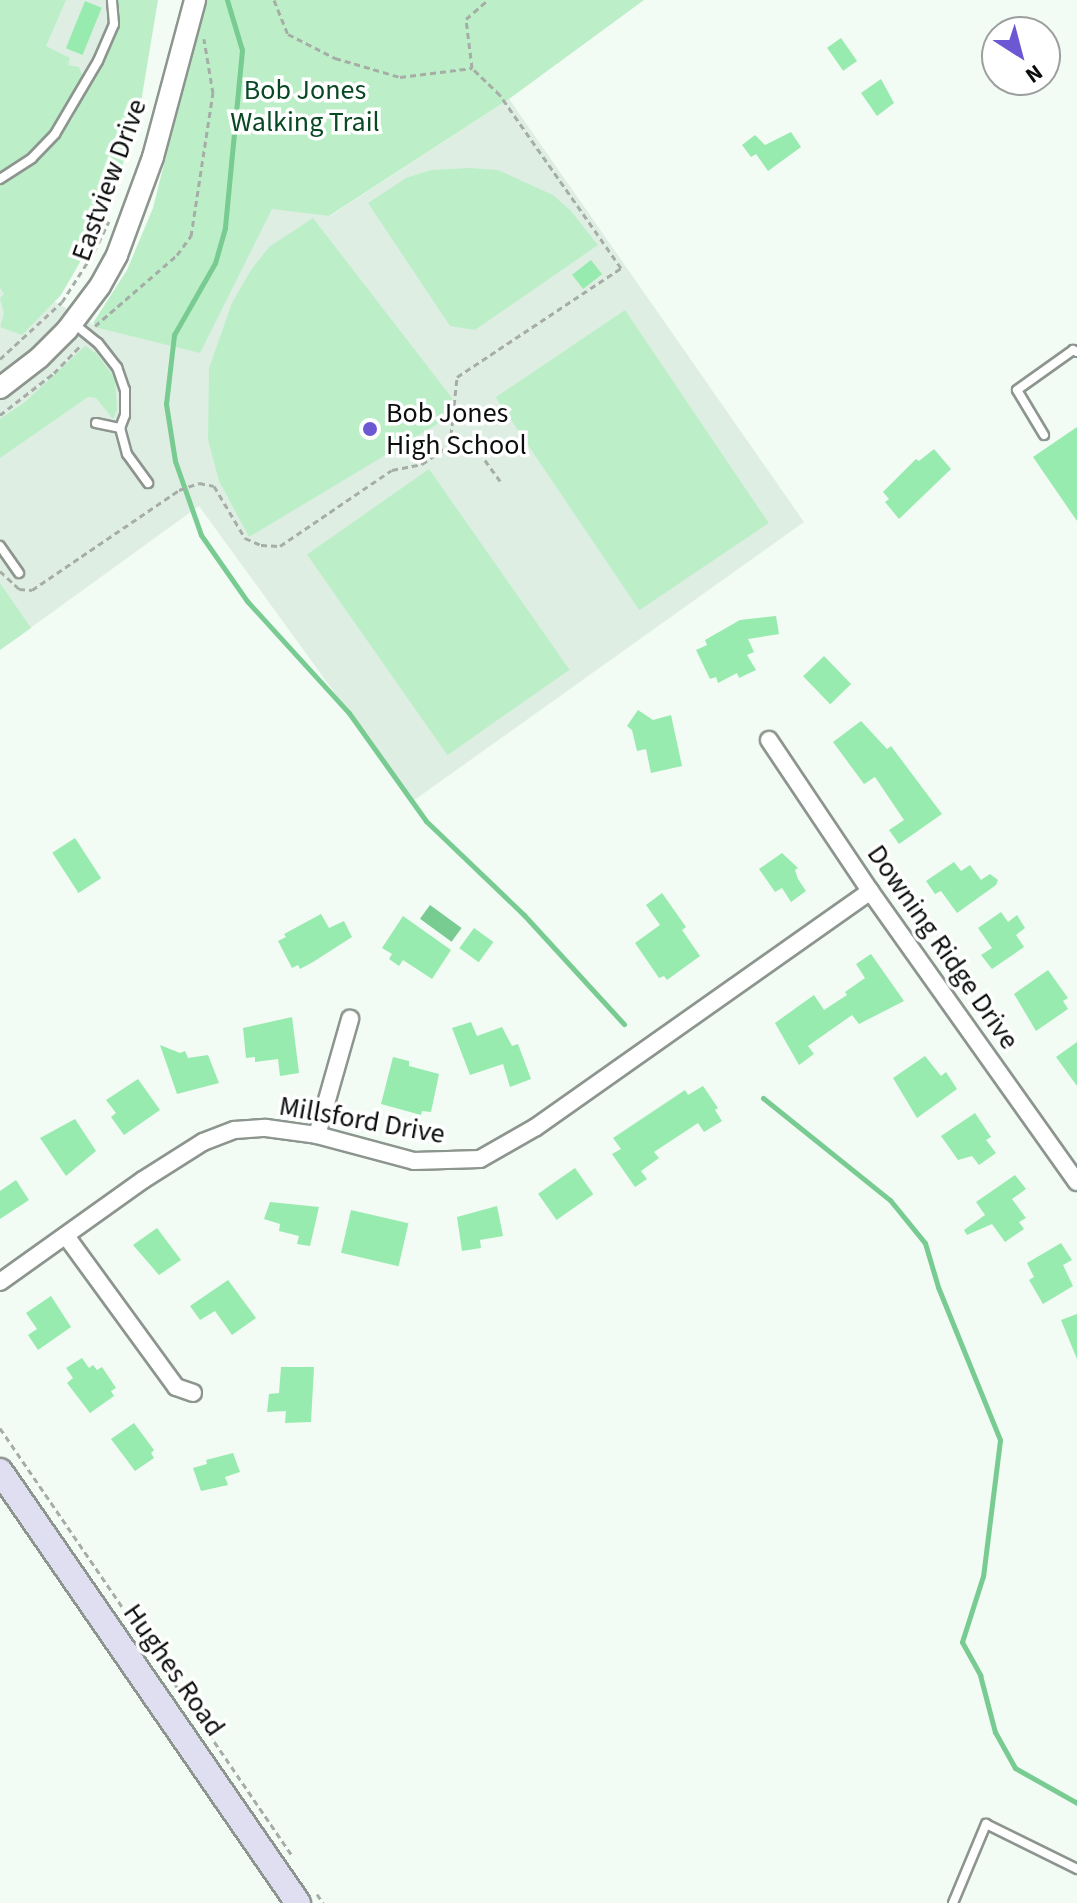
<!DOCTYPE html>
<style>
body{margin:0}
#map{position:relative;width:1077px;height:1903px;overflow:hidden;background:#f2fbf4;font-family:"Source Sans 3",sans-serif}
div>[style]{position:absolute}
.built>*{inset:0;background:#dfeee3}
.green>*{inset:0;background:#bcefc8;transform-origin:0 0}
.water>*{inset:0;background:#78cb91;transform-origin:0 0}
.stream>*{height:5px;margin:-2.5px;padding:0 2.5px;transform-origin:2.5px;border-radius:2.5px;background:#78cb91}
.building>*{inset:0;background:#98ebaf;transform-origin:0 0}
.path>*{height:3px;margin-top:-1.5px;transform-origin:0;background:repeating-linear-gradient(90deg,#a6ada7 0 6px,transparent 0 10px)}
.roads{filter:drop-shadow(2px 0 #8d958f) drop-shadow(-2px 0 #8d958f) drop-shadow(0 2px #8d958f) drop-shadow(0 -2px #8d958f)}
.service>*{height:8px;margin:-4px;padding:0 4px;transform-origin:4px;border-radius:4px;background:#fff}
.minor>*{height:16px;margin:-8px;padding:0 8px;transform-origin:8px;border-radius:8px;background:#fff}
.tertiary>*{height:20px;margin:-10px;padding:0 10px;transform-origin:10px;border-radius:10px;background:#fff}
.secondary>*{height:24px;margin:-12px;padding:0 12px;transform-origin:12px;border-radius:12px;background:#e0dff2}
.dots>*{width:22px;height:22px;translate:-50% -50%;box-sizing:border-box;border:4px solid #fff;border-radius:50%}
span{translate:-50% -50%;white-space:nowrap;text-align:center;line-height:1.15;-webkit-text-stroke:7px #fff;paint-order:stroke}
.park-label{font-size:28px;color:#084924}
.street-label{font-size:28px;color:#0b0e0c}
.poi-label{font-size:28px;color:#0b0e0c}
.left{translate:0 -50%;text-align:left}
.north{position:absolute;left:981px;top:16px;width:80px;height:80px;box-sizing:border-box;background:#fff;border:2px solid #9d9f9e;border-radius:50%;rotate:144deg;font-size:22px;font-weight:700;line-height:32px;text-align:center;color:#0b0e0c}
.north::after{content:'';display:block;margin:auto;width:28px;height:36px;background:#6b58d2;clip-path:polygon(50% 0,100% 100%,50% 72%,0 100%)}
</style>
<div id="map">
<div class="built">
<div style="clip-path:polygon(0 0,157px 0,49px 298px,99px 328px,200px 352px,272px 208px,330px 216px,509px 99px,804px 522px,413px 801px,199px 506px,0 650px)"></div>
</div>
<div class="green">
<div style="clip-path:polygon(0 0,66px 0,46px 46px,70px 58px,68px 65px,79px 67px,83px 77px,50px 131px,31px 151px,0 174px)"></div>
<div style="clip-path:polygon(116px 0,158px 0,137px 126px,98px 231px,61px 295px,22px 335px,0 327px,4px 314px,0 298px,4px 294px,0 288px,0 185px,47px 150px,72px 120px,117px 26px)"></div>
<div style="clip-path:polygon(205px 0,644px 0,509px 99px,329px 216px,272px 209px,200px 353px,98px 328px,93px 323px,127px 270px,153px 208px)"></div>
<div style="clip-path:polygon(469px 168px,498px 170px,553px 195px,570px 210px,598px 245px,475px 330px,450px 326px,368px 203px,406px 178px,431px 170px)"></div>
<div style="clip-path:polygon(313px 218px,452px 398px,449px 417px,249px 537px,219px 481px,208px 439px,209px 368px,232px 303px,251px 270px,269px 247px)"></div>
<div style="left:625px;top:310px;width:257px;height:156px;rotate:56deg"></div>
<div style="clip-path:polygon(85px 346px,96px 353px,115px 378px,117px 409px,113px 419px,96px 398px,88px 397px,0 458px,0 419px,25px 402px)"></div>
<div style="left:429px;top:469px;width:245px;height:149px;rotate:55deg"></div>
<div style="clip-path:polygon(0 583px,31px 628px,0 650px)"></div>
</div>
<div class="water">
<div style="left:430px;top:905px;width:39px;height:17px;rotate:36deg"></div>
</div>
<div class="stream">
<div style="left:227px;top:0;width:52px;rotate:73.3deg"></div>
<div style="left:242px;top:50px;width:179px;rotate:95.5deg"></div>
<div style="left:225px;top:228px;width:36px;rotate:106deg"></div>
<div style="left:215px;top:263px;width:83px;rotate:119.7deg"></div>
<div style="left:174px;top:335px;width:69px;rotate:96.6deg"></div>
<div style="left:166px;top:404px;width:58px;rotate:81deg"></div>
<div style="left:175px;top:461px;width:78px;rotate:70.6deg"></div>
<div style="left:201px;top:535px;width:80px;rotate:55.1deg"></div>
<div style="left:247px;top:601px;width:151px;rotate:47.7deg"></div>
<div style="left:349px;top:713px;width:133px;rotate:54.5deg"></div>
<div style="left:426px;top:821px;width:136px;rotate:43.8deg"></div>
<div style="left:524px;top:915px;width:148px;rotate:47.5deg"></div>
<div style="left:763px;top:1098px;width:163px;rotate:38.8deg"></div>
<div style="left:890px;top:1200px;width:55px;rotate:50.9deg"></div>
<div style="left:925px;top:1243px;width:46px;rotate:73.5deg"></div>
<div style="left:938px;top:1287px;width:165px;rotate:67.9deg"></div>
<div style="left:1000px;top:1440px;width:137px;rotate:97.1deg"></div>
<div style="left:983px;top:1576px;width:69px;rotate:107.7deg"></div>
<div style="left:962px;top:1642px;width:38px;rotate:61deg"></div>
<div style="left:980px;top:1675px;width:59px;rotate:75.3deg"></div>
<div style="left:995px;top:1732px;width:41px;rotate:60.9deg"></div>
<div style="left:1015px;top:1768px;width:71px;rotate:29.4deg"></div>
</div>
<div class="building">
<div style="left:85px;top:1px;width:18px;height:51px;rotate:22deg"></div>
<div style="left:841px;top:38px;width:28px;height:17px;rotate:55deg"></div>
<div style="clip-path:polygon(881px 79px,894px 103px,877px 116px,861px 93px)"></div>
<div style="clip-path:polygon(791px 132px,801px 147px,768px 171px,756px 154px,751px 157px,742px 145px,755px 135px,765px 145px)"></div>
<div style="left:591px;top:260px;width:18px;height:24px;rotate:52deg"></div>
<div style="clip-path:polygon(1077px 427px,1077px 521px,1033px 457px)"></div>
<div style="clip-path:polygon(934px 449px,951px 469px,899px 519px,885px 502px,889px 499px,883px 492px,916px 459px,919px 461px)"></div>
<div style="clip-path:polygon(776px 616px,779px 634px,748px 639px,754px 652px,747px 655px,756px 670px,739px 678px,737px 673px,718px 683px,716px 677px,710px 679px,696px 650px,707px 645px,705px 640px,740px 620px)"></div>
<div style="left:824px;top:656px;width:39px;height:29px;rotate:46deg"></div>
<div style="clip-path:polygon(638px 710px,653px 720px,671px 715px,682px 766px,651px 773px,646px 749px,637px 751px,632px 730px,627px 726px)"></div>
<div style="clip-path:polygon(861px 721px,887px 749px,891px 746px,942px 814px,899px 844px,889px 830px,904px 820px,875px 777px,864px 784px,833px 742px)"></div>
<div style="left:75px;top:838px;width:48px;height:27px;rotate:57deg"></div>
<div style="clip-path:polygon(782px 853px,798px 868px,795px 870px,798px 879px,806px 891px,791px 902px,782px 888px,775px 892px,759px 869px)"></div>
<div style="clip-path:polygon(954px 862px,961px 871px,970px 865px,981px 880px,990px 874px,998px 880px,996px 885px,957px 913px,941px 891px,935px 894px,926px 881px)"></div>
<div style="clip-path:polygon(662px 893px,686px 927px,682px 930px,700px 956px,667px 980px,664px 976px,659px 978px,635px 943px,660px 925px,646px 905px)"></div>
<div style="clip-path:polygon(1001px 912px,1008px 922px,1017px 915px,1025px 928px,1016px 935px,1024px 947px,992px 969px,981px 955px,992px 948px,978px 928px)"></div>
<div style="clip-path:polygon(321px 914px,329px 928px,344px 921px,352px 937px,313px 962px,300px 969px,298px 965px,292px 968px,278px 941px,286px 937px,284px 934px)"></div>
<div style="clip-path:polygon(403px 916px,451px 950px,432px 979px,403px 960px,399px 966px,389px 959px,392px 954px,382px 948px)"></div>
<div style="left:474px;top:928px;width:24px;height:25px;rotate:36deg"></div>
<div style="clip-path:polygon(871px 954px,904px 1001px,859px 1024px,852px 1015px,808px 1046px,814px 1054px,799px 1065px,775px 1023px,814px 995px,824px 1010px,847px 995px,845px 992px,865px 978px,856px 964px)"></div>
<div style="clip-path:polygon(1048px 970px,1068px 998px,1063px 1001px,1068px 1009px,1036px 1031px,1014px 994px)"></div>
<div style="clip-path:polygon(292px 1017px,299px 1073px,280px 1076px,278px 1059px,255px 1062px,255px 1057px,246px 1058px,243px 1028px)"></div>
<div style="clip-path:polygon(471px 1022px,477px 1036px,502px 1027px,512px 1046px,518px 1044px,531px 1079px,510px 1087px,503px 1064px,470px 1075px,452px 1028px)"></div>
<div style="clip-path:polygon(1077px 1042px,1077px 1086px,1056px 1057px)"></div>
<div style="clip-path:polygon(160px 1045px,180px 1053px,185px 1051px,188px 1058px,208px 1055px,219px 1083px,177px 1094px)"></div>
<div style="clip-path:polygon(925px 1056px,941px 1076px,946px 1072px,957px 1089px,917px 1118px,893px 1078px)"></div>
<div style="clip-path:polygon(393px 1057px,409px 1061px,409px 1066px,439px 1074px,431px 1112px,422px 1111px,421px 1115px,381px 1104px)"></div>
<div style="clip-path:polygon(138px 1079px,160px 1110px,124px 1135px,111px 1117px,116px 1113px,106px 1100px)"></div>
<div style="clip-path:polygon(703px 1086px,718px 1108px,715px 1110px,722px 1121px,704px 1132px,698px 1123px,654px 1152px,659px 1158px,641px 1171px,647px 1179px,635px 1187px,612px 1154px,621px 1149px,613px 1138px,685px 1090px,688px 1095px)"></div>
<div style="clip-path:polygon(975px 1113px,991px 1137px,986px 1140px,996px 1153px,979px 1165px,972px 1156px,958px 1160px,941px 1136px)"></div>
<div style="clip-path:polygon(75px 1119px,96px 1151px,66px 1176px,40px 1138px)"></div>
<div style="left:575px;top:1168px;width:32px;height:45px;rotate:55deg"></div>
<div style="clip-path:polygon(1015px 1175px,1026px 1189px,1012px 1199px,1026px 1218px,1019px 1222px,1024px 1229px,1005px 1242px,992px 1224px,967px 1235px,964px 1230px,985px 1215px,976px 1202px)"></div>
<div style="clip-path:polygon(16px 1180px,29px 1200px,0 1219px,0 1191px)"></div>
<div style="clip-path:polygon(270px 1202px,319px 1207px,310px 1246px,297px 1244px,299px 1236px,279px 1231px,280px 1224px,264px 1219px)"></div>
<div style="clip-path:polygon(497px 1206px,503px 1236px,480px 1240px,481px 1248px,462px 1251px,457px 1217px)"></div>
<div style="left:351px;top:1210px;width:59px;height:44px;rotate:13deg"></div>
<div style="clip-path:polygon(157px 1228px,181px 1260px,159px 1275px,133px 1245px)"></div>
<div style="clip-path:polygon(1061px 1243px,1072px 1260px,1063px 1265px,1073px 1286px,1043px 1304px,1029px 1280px,1034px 1277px,1027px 1263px)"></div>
<div style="clip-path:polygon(228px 1280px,256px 1318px,232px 1335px,215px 1311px,200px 1320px,190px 1306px)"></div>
<div style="clip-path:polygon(51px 1296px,71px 1327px,38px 1350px,28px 1335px,37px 1329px,26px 1313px)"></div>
<div style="clip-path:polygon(1077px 1314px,1077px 1359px,1061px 1320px)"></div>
<div style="clip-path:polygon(82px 1358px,89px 1368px,93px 1365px,97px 1370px,102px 1367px,116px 1388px,111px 1391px,114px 1396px,90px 1413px,67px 1383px,73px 1378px,66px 1368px)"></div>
<div style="clip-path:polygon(281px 1367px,314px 1367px,311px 1422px,285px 1423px,286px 1411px,267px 1412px,269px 1394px,279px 1393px)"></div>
<div style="clip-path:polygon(134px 1423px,154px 1450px,151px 1453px,154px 1458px,135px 1471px,111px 1439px)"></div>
<div style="clip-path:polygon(233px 1453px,240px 1472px,225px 1477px,228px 1485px,201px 1491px,193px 1468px,207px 1464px,206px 1460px)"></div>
</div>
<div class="path">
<div style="left:274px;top:0;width:37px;rotate:68deg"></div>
<div style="left:288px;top:34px;width:53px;rotate:27.1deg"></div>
<div style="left:335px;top:58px;width:68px;rotate:16.3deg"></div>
<div style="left:400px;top:77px;width:73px;rotate:-7.1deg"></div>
<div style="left:95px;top:326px;width:108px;rotate:-40.9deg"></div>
<div style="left:177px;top:255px;width:24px;rotate:-54deg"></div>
<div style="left:191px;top:236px;width:145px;rotate:-81.3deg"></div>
<div style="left:213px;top:93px;width:55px;rotate:-99.5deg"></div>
<div style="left:0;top:359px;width:84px;rotate:-42.6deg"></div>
<div style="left:62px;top:302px;width:59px;rotate:-57.4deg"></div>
<div style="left:94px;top:252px;width:34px;rotate:-64deg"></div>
<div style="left:0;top:415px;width:68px;rotate:-37.9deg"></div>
<div style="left:54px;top:373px;width:39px;rotate:-46deg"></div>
<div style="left:450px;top:445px;width:68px;rotate:-84.1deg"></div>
<div style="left:457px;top:377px;width:197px;rotate:-33.6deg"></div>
<div style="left:621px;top:268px;width:211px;rotate:-125deg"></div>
<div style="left:500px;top:95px;width:39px;rotate:-136deg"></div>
<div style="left:472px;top:68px;width:49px;rotate:-97deg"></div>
<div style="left:466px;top:19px;width:29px;rotate:-41deg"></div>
<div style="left:0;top:571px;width:26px;rotate:43deg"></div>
<div style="left:19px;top:589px;width:13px;rotate:4deg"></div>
<div style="left:32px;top:590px;width:178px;rotate:-34.2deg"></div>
<div style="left:179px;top:490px;width:21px;rotate:-19deg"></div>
<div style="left:199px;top:483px;width:15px;rotate:11deg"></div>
<div style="left:214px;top:486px;width:61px;rotate:59.2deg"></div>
<div style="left:245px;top:538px;width:17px;rotate:24deg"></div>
<div style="left:261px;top:545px;width:19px;rotate:3deg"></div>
<div style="left:280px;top:546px;width:135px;rotate:-34.2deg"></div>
<div style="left:392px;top:470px;width:31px;rotate:-11deg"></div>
<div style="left:422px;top:464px;width:34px;rotate:-34deg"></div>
<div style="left:450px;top:445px;width:30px;rotate:14deg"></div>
<div style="left:479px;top:452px;width:37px;rotate:54deg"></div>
<div style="left:0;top:1428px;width:516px;rotate:55.66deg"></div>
<div style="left:317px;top:1894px;width:11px;rotate:56deg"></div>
</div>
<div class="roads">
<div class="service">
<div style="left:0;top:179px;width:38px;rotate:-33deg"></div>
<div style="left:32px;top:158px;width:33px;rotate:-46deg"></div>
<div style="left:55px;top:134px;width:85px;rotate:-59.5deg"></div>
<div style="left:98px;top:61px;width:40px;rotate:-66.6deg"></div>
<div style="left:114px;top:24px;width:24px;rotate:-95deg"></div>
<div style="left:73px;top:323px;width:32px;rotate:39deg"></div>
<div style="left:98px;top:343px;width:31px;rotate:52deg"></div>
<div style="left:117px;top:367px;width:24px;rotate:71deg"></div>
<div style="left:125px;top:390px;width:25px;rotate:90deg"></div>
<div style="left:125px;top:415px;width:14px;rotate:111deg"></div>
<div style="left:120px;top:428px;width:27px;rotate:75deg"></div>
<div style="left:127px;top:454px;width:36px;rotate:54deg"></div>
<div style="left:96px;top:423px;width:25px;rotate:12deg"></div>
<div style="left:1044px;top:435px;width:52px;rotate:-121deg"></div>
<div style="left:1017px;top:390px;width:69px;rotate:-35.5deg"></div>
<div style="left:1073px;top:350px;width:4px;rotate:27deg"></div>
<div style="left:0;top:546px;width:33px;rotate:55deg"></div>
<div style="left:953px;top:1903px;width:86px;rotate:-67.3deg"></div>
<div style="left:986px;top:1824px;width:102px;rotate:26.3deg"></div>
</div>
<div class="minor">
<div style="left:769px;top:740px;width:182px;rotate:56.2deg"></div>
<div style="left:870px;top:891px;width:357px;rotate:54.6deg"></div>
<div style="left:317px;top:1135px;width:121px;rotate:-74.1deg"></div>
<div style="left:66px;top:1236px;width:187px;rotate:53.9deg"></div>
<div style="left:176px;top:1387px;width:18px;rotate:19deg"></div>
<div style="left:0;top:1282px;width:176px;rotate:-35.5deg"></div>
<div style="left:143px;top:1180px;width:71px;rotate:-32.3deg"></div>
<div style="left:203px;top:1142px;width:34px;rotate:-21deg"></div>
<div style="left:235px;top:1130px;width:31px;rotate:-4deg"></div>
<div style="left:266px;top:1128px;width:51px;rotate:7.8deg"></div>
<div style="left:317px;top:1135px;width:100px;rotate:15deg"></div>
<div style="left:414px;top:1161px;width:66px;rotate:-1.7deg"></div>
<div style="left:480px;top:1159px;width:64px;rotate:-29.7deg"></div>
<div style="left:536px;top:1127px;width:409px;rotate:-35.2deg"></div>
</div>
<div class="tertiary">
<div style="left:0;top:388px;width:49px;rotate:-37.6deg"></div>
<div style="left:39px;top:358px;width:40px;rotate:-45deg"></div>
<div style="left:67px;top:330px;width:55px;rotate:-53.1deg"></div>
<div style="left:100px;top:286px;width:35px;rotate:-61deg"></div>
<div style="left:117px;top:255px;width:104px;rotate:-69.8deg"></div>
<div style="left:153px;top:157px;width:163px;rotate:-75deg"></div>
</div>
<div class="secondary">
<div style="left:0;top:1471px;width:525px;rotate:55.4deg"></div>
</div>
</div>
<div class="dots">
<div style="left:370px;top:429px;background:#6b58d2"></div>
</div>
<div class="park-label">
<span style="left:305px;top:106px">Bob Jones<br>Walking Trail</span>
</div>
<div class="street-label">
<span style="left:109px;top:180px;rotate:-70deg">Eastview Drive</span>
<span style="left:943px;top:947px;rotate:55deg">Downing Ridge Drive</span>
<span style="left:362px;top:1120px;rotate:10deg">Millsford Drive</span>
<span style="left:174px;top:1670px;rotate:55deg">Hughes Road</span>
</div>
<div class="poi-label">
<span class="left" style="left:386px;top:429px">Bob Jones<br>High School</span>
</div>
<div class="north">N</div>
</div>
